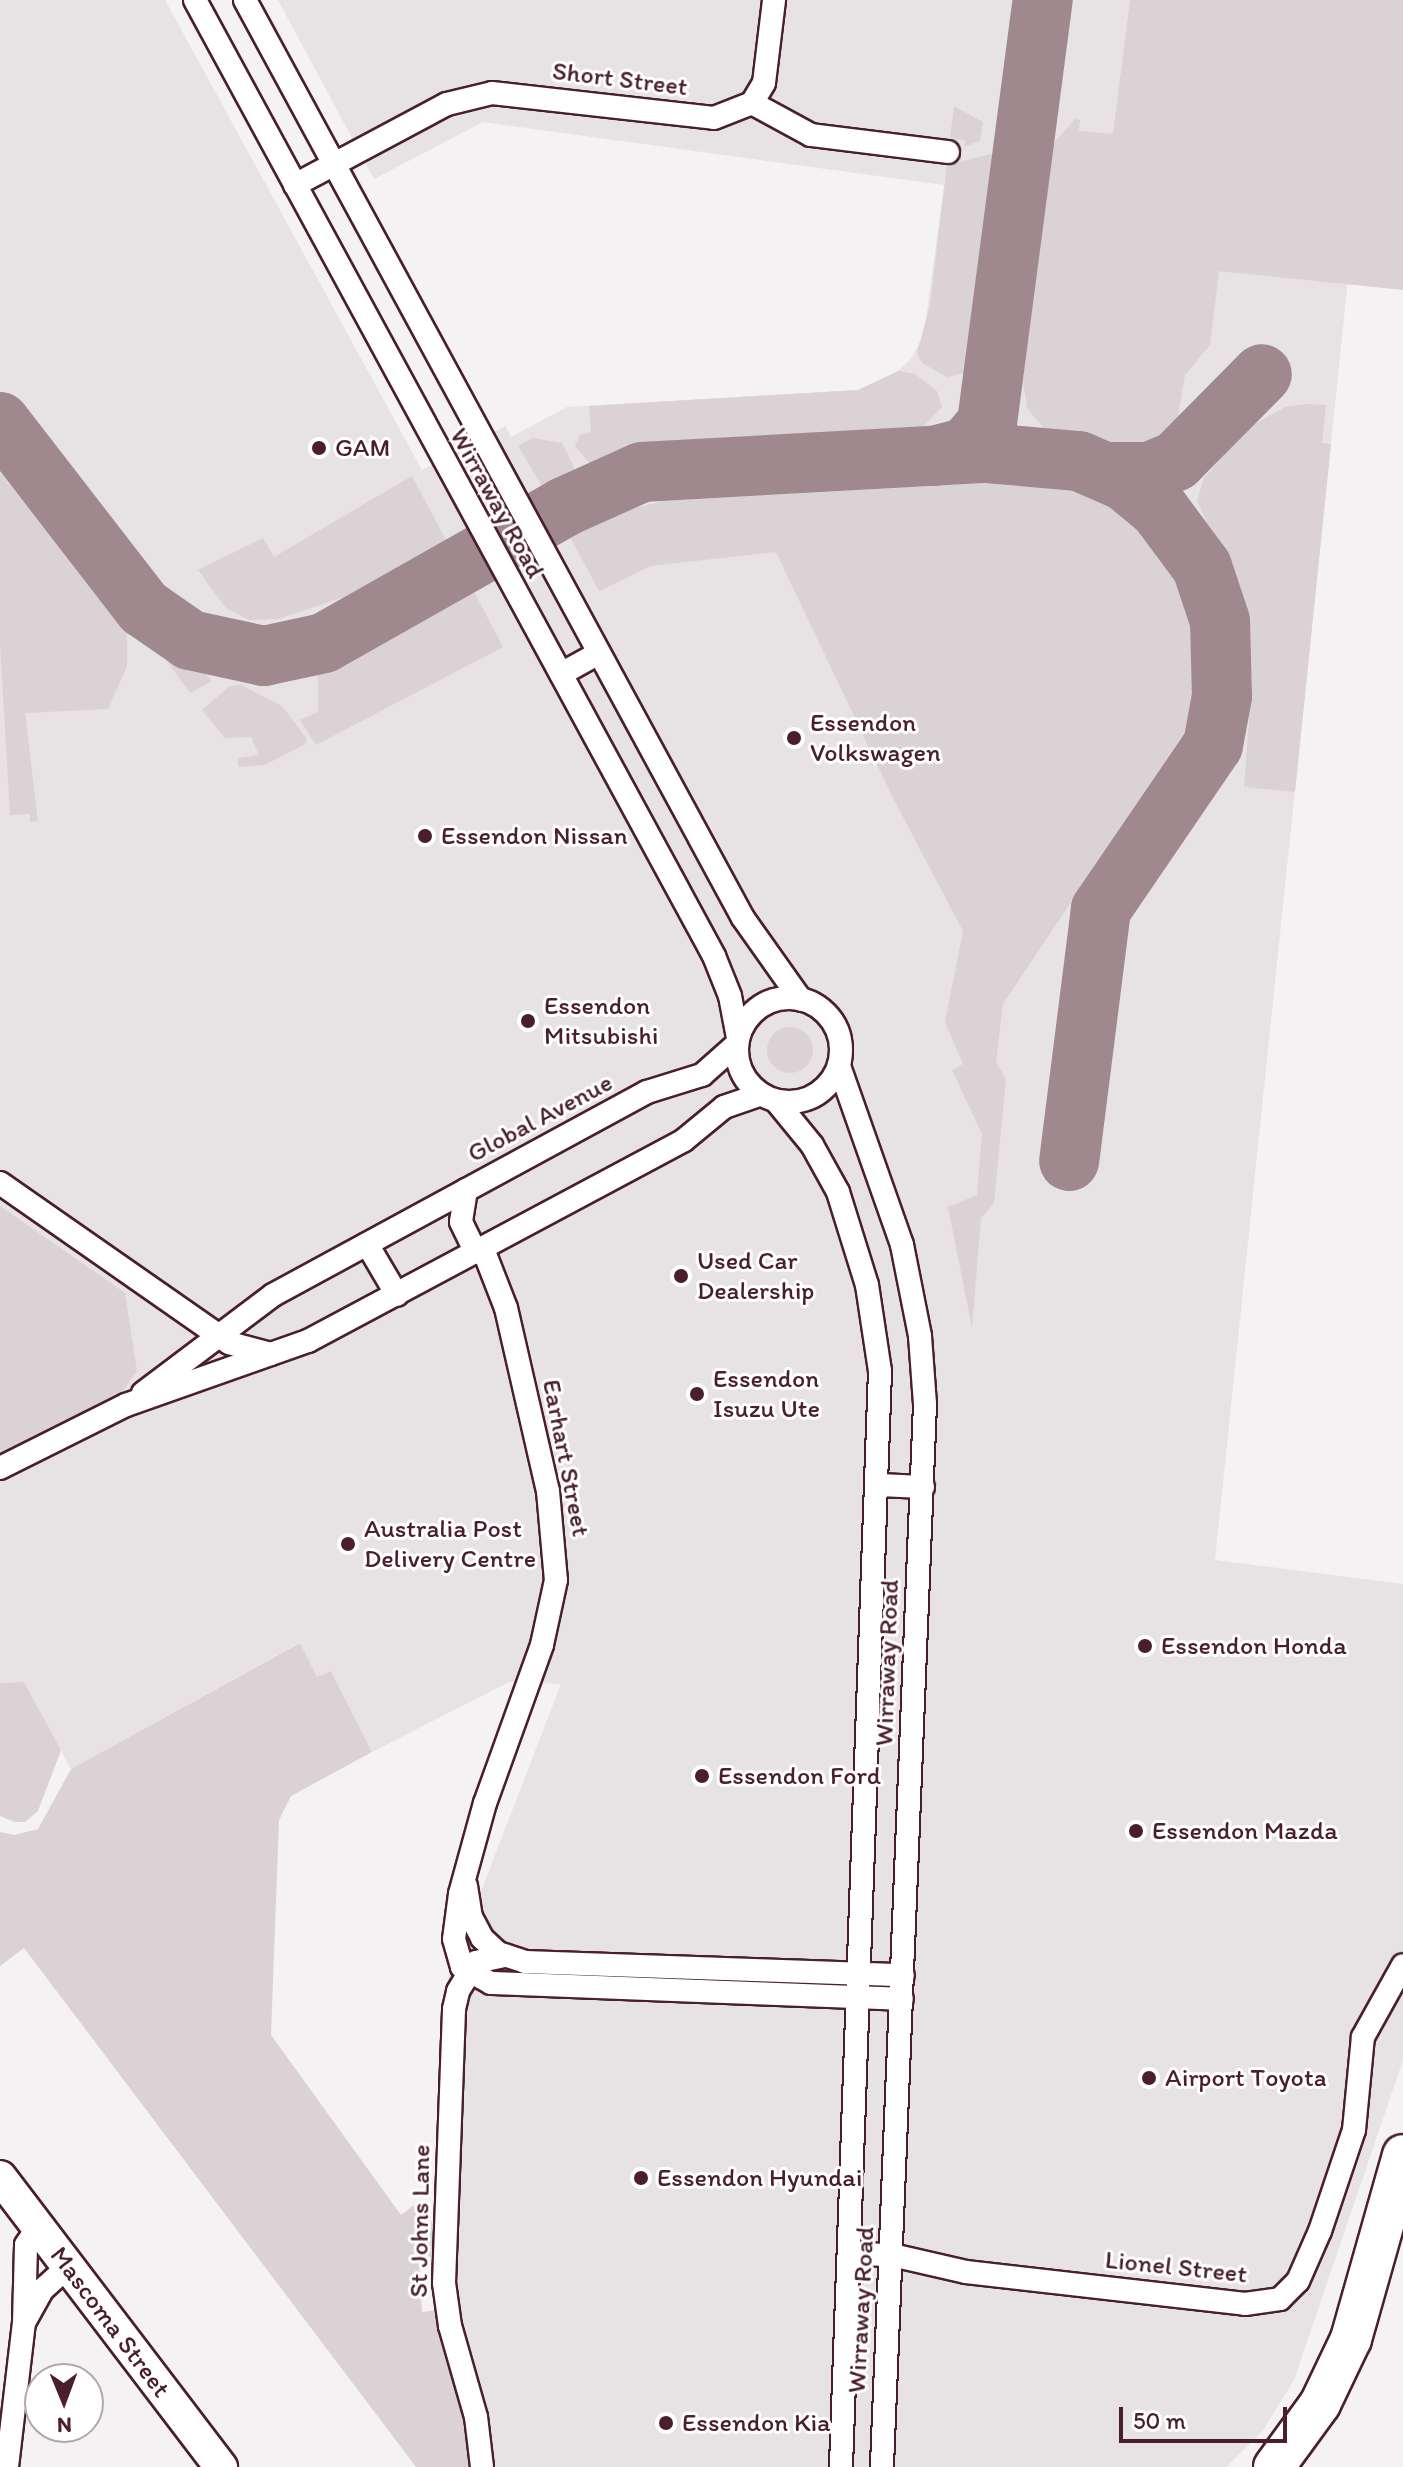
<!DOCTYPE html>
<style>
body{margin:0}
#map{position:relative;width:1403px;height:2467px;overflow:hidden;background:#f4f2f2;font-family:Itim,sans-serif}
div>[style]{position:absolute}
.built>*{inset:0;background:#e7e2e3}
.green>*{inset:0;background:#dbd2d5}
.round{border-radius:50%}
.taxiway>*{height:60px;margin:-30px;padding:0 30px;transform-origin:30px;border-radius:30px;background:#9f888e}
.roads{filter:drop-shadow(2px 0 #4a1f2b) drop-shadow(-2px 0 #4a1f2b) drop-shadow(0 2px #4a1f2b) drop-shadow(0 -2px #4a1f2b)}
.minor>*{height:22px;margin:-11px;padding:0 11px;transform-origin:11px;border-radius:11px;background:#fff}
.minor>.ring{margin:-11px;padding:0;box-sizing:content-box;background:none;border:22px solid #fff;border-radius:50%}
.secondary>*{height:32px;margin:-16px;padding:0 16px;transform-origin:16px;border-radius:16px;background:#fff}
.motorway>*{height:40px;margin:-20px;padding:0 20px;transform-origin:20px;border-radius:20px;background:#fff}
.dots>*{width:22px;height:22px;translate:-50% -50%;box-sizing:border-box;border:4px solid #fff;border-radius:50%}
span{translate:-50% -50%;white-space:nowrap;text-align:center;line-height:1.15;-webkit-text-stroke:6px #fff;paint-order:stroke}
.street-label{font-size:26px;color:#4a1f2b}
.poi-label{font-size:26px;color:#4a1f2b}
.left{translate:0 -50%;text-align:left}
.north{position:absolute;left:24px;top:2363px;width:80px;height:80px;box-sizing:border-box;background:#fff;border:2px solid #b7a5aa;border-radius:50%;rotate:179deg;font-size:22px;font-weight:700;line-height:32px;text-align:center;color:#4a1f2b}
.north::after{content:'';display:block;margin:auto;width:28px;height:36px;background:#4a1f2b;clip-path:polygon(50% 0,100% 100%,50% 72%,0 100%)}
.scale{position:absolute;left:1119px;top:2407px;width:168px;height:36px;box-sizing:border-box;border:4px solid #4a1f2b;border-top:0;padding-left:10px;font-size:24px;line-height:28px;white-space:nowrap;color:#4a1f2b;-webkit-text-stroke:6px #fff;paint-order:stroke}
</style>
<div id="map">
<div class="built">
<div style="clip-path:polygon(0 0,165px 0,422px 470px,505px 426px,511px 437px,567px 407px,858px 390px,892px 376px,911px 359px,924px 334px,944px 185px,483px 122px,374px 179px,278px 0,1377px 0,1215px 1560px,1403px 1584px,1403px 2060px,1294px 2380px,1262px 2432px,1226px 2467px,470px 2467px,470px 2436px,435px 2269px,448px 1977px,561px 1684px,509px 1682px,372px 1752px,331px 1671px,317px 1678px,299px 1643px,71px 1769px,24px 1682px,0 1683px)"></div>
</div>
<div class="green">
<div style="clip-path:polygon(1130px 0,1403px 0,1403px 290px,1219px 271px,1210px 345px,1185px 375px,1176px 429px,1152px 440px,1116px 446px,1045px 430px,1027px 408px,1023px 381px,1052px 145px,1075px 119px,1080px 120px,1079px 131px,1113px 134px)"></div>
<div style="clip-path:polygon(954px 106px,983px 122px,980px 141px,964px 147px,965px 140px,950px 138px)"></div>
<div style="clip-path:polygon(991px 154px,998px 159px,971px 371px,947px 377px,922px 363px,917px 353px,930px 305px,947px 165px)"></div>
<div style="clip-path:polygon(898px 371px,915px 374px,937px 391px,942px 407px,924px 426px,892px 440px,644px 453px,592px 466px,575px 446px,580px 435px,591px 432px,589px 406px,858px 390px)"></div>
<div style="clip-path:polygon(1307px 404px,1326px 405px,1322px 443px,1331px 444px,1295px 792px,1244px 787px,1250px 707px,1244px 603px,1197px 501px,1204px 478px,1249px 427px,1285px 407px)"></div>
<div style="clip-path:polygon(533px 438px,562px 443px,574px 467px,572px 475px,545px 491px,518px 446px)"></div>
<div style="clip-path:polygon(0 473px,127px 630px,127px 666px,108px 709px,25px 713px,38px 821px,30px 822px,30px 814px,10px 815px,0 643px)"></div>
<div style="clip-path:polygon(412px 476px,447px 542px,344px 597px,278px 619px,249px 620px,225px 607px,198px 570px,263px 538px,274px 557px)"></div>
<div style="clip-path:polygon(1008px 482px,1048px 483px,1101px 500px,1129px 517px,1159px 549px,1194px 608px,1198px 693px,1192px 721px,1003px 1004px,996px 1062px,1006px 1079px,994px 1203px,981px 1218px,972px 1328px,948px 1207px,977px 1195px,982px 1134px,952px 1070px,963px 1064px,945px 1022px,963px 931px,892px 796px,776px 552px,651px 566px,599px 591px,569px 535px,613px 513px,664px 501px)"></div>
<div style="clip-path:polygon(473px 590px,503px 647px,316px 745px,300px 720px,318px 712px,318px 671px)"></div>
<div style="clip-path:polygon(161px 653px,201px 669px,212px 681px,190px 693px)"></div>
<div style="clip-path:polygon(241px 685px,282px 706px,307px 739px,305px 744px,265px 765px,238px 767px,238px 758px,259px 755px,251px 737px,225px 738px,202px 710px,230px 686px)"></div>
<div class="round" style="left:767px;top:1027px;width:46px;height:46px"></div>
<div style="clip-path:polygon(0 1206px,125px 1293px,137px 1371px,120px 1395px,0 1455px)"></div>
<div style="clip-path:polygon(300px 1643px,317px 1677px,331px 1671px,372px 1752px,291px 1796px,279px 1820px,271px 2035px,401px 2215px,414px 2205px,435px 2226px,435px 2257px,419px 2256px,422px 2312px,438px 2310px,470px 2436px,470px 2467px,416px 2467px,24px 1948px,0 1966px,0 1832px,14px 1835px,38px 1829px,71px 1769px)"></div>
<div style="clip-path:polygon(24px 1682px,61px 1750px,38px 1811px,25px 1822px,15px 1822px,0 1816px,0 1683px)"></div>
</div>
<div class="taxiway">
<div style="left:0;top:422px;width:235px;rotate:52.3deg"></div>
<div style="left:144px;top:608px;width:56px;rotate:34.8deg"></div>
<div style="left:190px;top:640px;width:76px;rotate:12.2deg"></div>
<div style="left:264px;top:656px;width:61px;rotate:-12.2deg"></div>
<div style="left:324px;top:643px;width:276px;rotate:-29.5deg"></div>
<div style="left:564px;top:507px;width:85px;rotate:-24.2deg"></div>
<div style="left:642px;top:472px;width:346px;rotate:-3.2deg"></div>
<div style="left:987px;top:453px;width:92px;rotate:5deg"></div>
<div style="left:1079px;top:461px;width:50px;rotate:23.5deg"></div>
<div style="left:1125px;top:481px;width:44px;rotate:39.5deg"></div>
<div style="left:1159px;top:509px;width:72px;rotate:53.4deg"></div>
<div style="left:1202px;top:567px;width:57px;rotate:71.6deg"></div>
<div style="left:1220px;top:621px;width:75px;rotate:88.5deg"></div>
<div style="left:1222px;top:696px;width:50px;rotate:100.4deg"></div>
<div style="left:1213px;top:745px;width:199px;rotate:124.3deg"></div>
<div style="left:1101px;top:909px;width:254px;rotate:97.2deg"></div>
<div style="left:934px;top:456px;width:34px;rotate:-15deg"></div>
<div style="left:967px;top:447px;width:31px;rotate:-50deg"></div>
<div style="left:987px;top:423px;width:427px;rotate:-82.5deg"></div>
<div style="left:1108px;top:472px;width:41px"></div>
<div style="left:1149px;top:472px;width:29px;rotate:-22deg"></div>
<div style="left:1176px;top:461px;width:122px;rotate:-45.3deg"></div>
</div>
<div class="roads">
<div class="minor">
<div style="left:195px;top:0;width:1088px;rotate:61.5deg"></div>
<div style="left:714px;top:956px;width:43px;rotate:68.2deg"></div>
<div style="left:730px;top:996px;width:43px;rotate:79.2deg"></div>
<div style="left:245px;top:0;width:1044px;rotate:61.52deg"></div>
<div style="left:743px;top:918px;width:100px;rotate:54.7deg"></div>
<div style="left:752px;top:103px;width:23px;rotate:-59deg"></div>
<div style="left:764px;top:83px;width:84px;rotate:-83.1deg"></div>
<div style="left:295px;top:185px;width:172px;rotate:-28.1deg"></div>
<div style="left:447px;top:104px;width:46px;rotate:-13.7deg"></div>
<div style="left:492px;top:93px;width:223px;rotate:6.4deg"></div>
<div style="left:714px;top:118px;width:41px;rotate:-21.5deg"></div>
<div style="left:752px;top:103px;width:67px;rotate:28.5deg"></div>
<div style="left:811px;top:135px;width:138px;rotate:7.1deg"></div>
<div style="left:561px;top:674px;width:43px;rotate:-28.9deg"></div>
<div class="ring" style="left:737px;top:998px;width:82px;height:82px"></div>
<div style="left:839px;top:1066px;width:190px;rotate:70.6deg"></div>
<div style="left:902px;top:1245px;width:93px;rotate:78.8deg"></div>
<div style="left:920px;top:1336px;width:68px;rotate:85.8deg"></div>
<div style="left:925px;top:1404px;width:1064px;rotate:92.32deg"></div>
<div style="left:776px;top:1101px;width:57px;rotate:50.7deg"></div>
<div style="left:812px;top:1145px;width:54px;rotate:61deg"></div>
<div style="left:838px;top:1192px;width:97px;rotate:72.7deg"></div>
<div style="left:867px;top:1285px;width:87px;rotate:81.4deg"></div>
<div style="left:880px;top:1371px;width:1097px;rotate:92.04deg"></div>
<div style="left:0;top:1183px;width:279px;rotate:34.9deg"></div>
<div style="left:229px;top:1343px;width:43px;rotate:14.7deg"></div>
<div style="left:466px;top:1190px;width:32px;rotate:99deg"></div>
<div style="left:461px;top:1222px;width:34px;rotate:64deg"></div>
<div style="left:367px;top:1244px;width:59px;rotate:59.5deg"></div>
<div style="left:483px;top:1249px;width:63px;rotate:68.7deg"></div>
<div style="left:506px;top:1308px;width:188px;rotate:77.1deg"></div>
<div style="left:548px;top:1491px;width:89px;rotate:84.9deg"></div>
<div style="left:556px;top:1580px;width:66px;rotate:102.2deg"></div>
<div style="left:542px;top:1645px;width:168px;rotate:109.8deg"></div>
<div style="left:485px;top:1803px;width:94px;rotate:105.4deg"></div>
<div style="left:460px;top:1894px;width:45px;rotate:97.6deg"></div>
<div style="left:454px;top:1939px;width:29px;rotate:74deg"></div>
<div style="left:462px;top:1967px;width:33px;rotate:29deg"></div>
<div style="left:491px;top:1983px;width:411px;rotate:2.2deg"></div>
<div style="left:143px;top:1393px;width:163px;rotate:-37deg"></div>
<div style="left:273px;top:1295px;width:426px;rotate:-28.5deg"></div>
<div style="left:647px;top:1092px;width:58px;rotate:-17.2deg"></div>
<div style="left:702px;top:1075px;width:47px;rotate:-41.5deg"></div>
<div style="left:0;top:1468px;width:141px;rotate:-26.6deg"></div>
<div style="left:126px;top:1405px;width:193px;rotate:-19.4deg"></div>
<div style="left:308px;top:1341px;width:426px;rotate:-28.1deg"></div>
<div style="left:684px;top:1140px;width:52px;rotate:-39.5deg"></div>
<div style="left:724px;top:1107px;width:39px;rotate:-19deg"></div>
<div style="left:879px;top:1485px;width:44px;rotate:2.6deg"></div>
<div style="left:466px;top:1886px;width:31px;rotate:81deg"></div>
<div style="left:471px;top:1917px;width:24px;rotate:62deg"></div>
<div style="left:482px;top:1938px;width:22px;rotate:43deg"></div>
<div style="left:498px;top:1953px;width:28px;rotate:18deg"></div>
<div style="left:525px;top:1962px;width:378px;rotate:2deg"></div>
<div style="left:849px;top:2254px;width:43px;rotate:1.3deg"></div>
<div style="left:892px;top:2255px;width:76px;rotate:12.9deg"></div>
<div style="left:966px;top:2272px;width:281px;rotate:6.5deg"></div>
<div style="left:1245px;top:2304px;width:35px;rotate:-8deg"></div>
<div style="left:1280px;top:2299px;width:25px;rotate:-45deg"></div>
<div style="left:1298px;top:2281px;width:55px;rotate:-66.3deg"></div>
<div style="left:1320px;top:2231px;width:107px;rotate:-71.4deg"></div>
<div style="left:1354px;top:2130px;width:93px;rotate:-84.5deg"></div>
<div style="left:1363px;top:2037px;width:82px;rotate:-60.9deg"></div>
<div style="left:25px;top:2321px;width:35px;rotate:-61deg"></div>
<div style="left:42px;top:2290px;width:36px;rotate:-42deg"></div>
<div style="left:7px;top:2467px;width:146px;rotate:-83.3deg"></div>
<div style="left:24px;top:2322px;width:77px;rotate:-88.5deg"></div>
<div style="left:26px;top:2245px;width:22px;rotate:-56deg"></div>
<div style="left:482px;top:2467px;width:50px;rotate:-96.8deg"></div>
<div style="left:476px;top:2417px;width:95px;rotate:-105.9deg"></div>
<div style="left:450px;top:2326px;width:43px;rotate:-97.9deg"></div>
<div style="left:444px;top:2283px;width:274px;rotate:-87.9deg"></div>
<div style="left:454px;top:2009px;width:18px;rotate:-77deg"></div>
<div style="left:458px;top:1991px;width:34px;rotate:-58deg"></div>
<div style="left:476px;top:1962px;width:30px;rotate:-12deg"></div>
</div>
<div class="secondary">
<div style="left:0;top:2177px;width:365px;rotate:52.7deg"></div>
</div>
<div class="motorway">
<div style="left:1274px;top:2467px;width:78px;rotate:-53.9deg"></div>
<div style="left:1320px;top:2404px;width:72px;rotate:-64.5deg"></div>
<div style="left:1351px;top:2339px;width:191px;rotate:-74.2deg"></div>
</div>
</div>
<div class="dots">
<div style="left:319px;top:448px;background:#4a1f2b"></div>
<div style="left:794px;top:738px;background:#4a1f2b"></div>
<div style="left:425px;top:836px;background:#4a1f2b"></div>
<div style="left:528px;top:1021px;background:#4a1f2b"></div>
<div style="left:681px;top:1276px;background:#4a1f2b"></div>
<div style="left:697px;top:1394px;background:#4a1f2b"></div>
<div style="left:348px;top:1544px;background:#4a1f2b"></div>
<div style="left:1145px;top:1646px;background:#4a1f2b"></div>
<div style="left:702px;top:1776px;background:#4a1f2b"></div>
<div style="left:1136px;top:1831px;background:#4a1f2b"></div>
<div style="left:1149px;top:2078px;background:#4a1f2b"></div>
<div style="left:641px;top:2178px;background:#4a1f2b"></div>
<div style="left:666px;top:2423px;background:#4a1f2b"></div>
</div>
<div class="street-label">
<span style="left:620px;top:79px;rotate:7deg">Short Street</span>
<span style="left:497px;top:503px;rotate:61deg">Wirraway Road</span>
<span style="left:540px;top:1118px;rotate:-28deg">Global Avenue</span>
<span style="left:566px;top:1458px;rotate:79deg">Earhart Street</span>
<span style="left:887px;top:1663px;rotate:-88deg">Wirraway Road</span>
<span style="left:420px;top:2221px;rotate:-89deg">St Johns Lane</span>
<span style="left:1176px;top:2267px;rotate:6deg">Lionel Street</span>
<span style="left:861px;top:2310px;rotate:-87deg">Wirraway Road</span>
<span style="left:110px;top:2322px;rotate:53deg">Mascoma Street</span>
</div>
<div class="poi-label">
<span class="left" style="left:335px;top:448px">GAM</span>
<span class="left" style="left:810px;top:738px">Essendon<br>Volkswagen</span>
<span class="left" style="left:441px;top:836px">Essendon Nissan</span>
<span class="left" style="left:544px;top:1021px">Essendon<br>Mitsubishi</span>
<span class="left" style="left:697px;top:1276px">Used Car<br>Dealership</span>
<span class="left" style="left:713px;top:1394px">Essendon<br>Isuzu Ute</span>
<span class="left" style="left:364px;top:1544px">Australia Post<br>Delivery Centre</span>
<span class="left" style="left:1161px;top:1646px">Essendon Honda</span>
<span class="left" style="left:718px;top:1776px">Essendon Ford</span>
<span class="left" style="left:1152px;top:1831px">Essendon Mazda</span>
<span class="left" style="left:1165px;top:2078px">Airport Toyota</span>
<span class="left" style="left:657px;top:2178px">Essendon Hyundai</span>
<span class="left" style="left:682px;top:2423px">Essendon Kia</span>
</div>
<div class="north">N</div>
<div class="scale">50 m</div>
</div>
